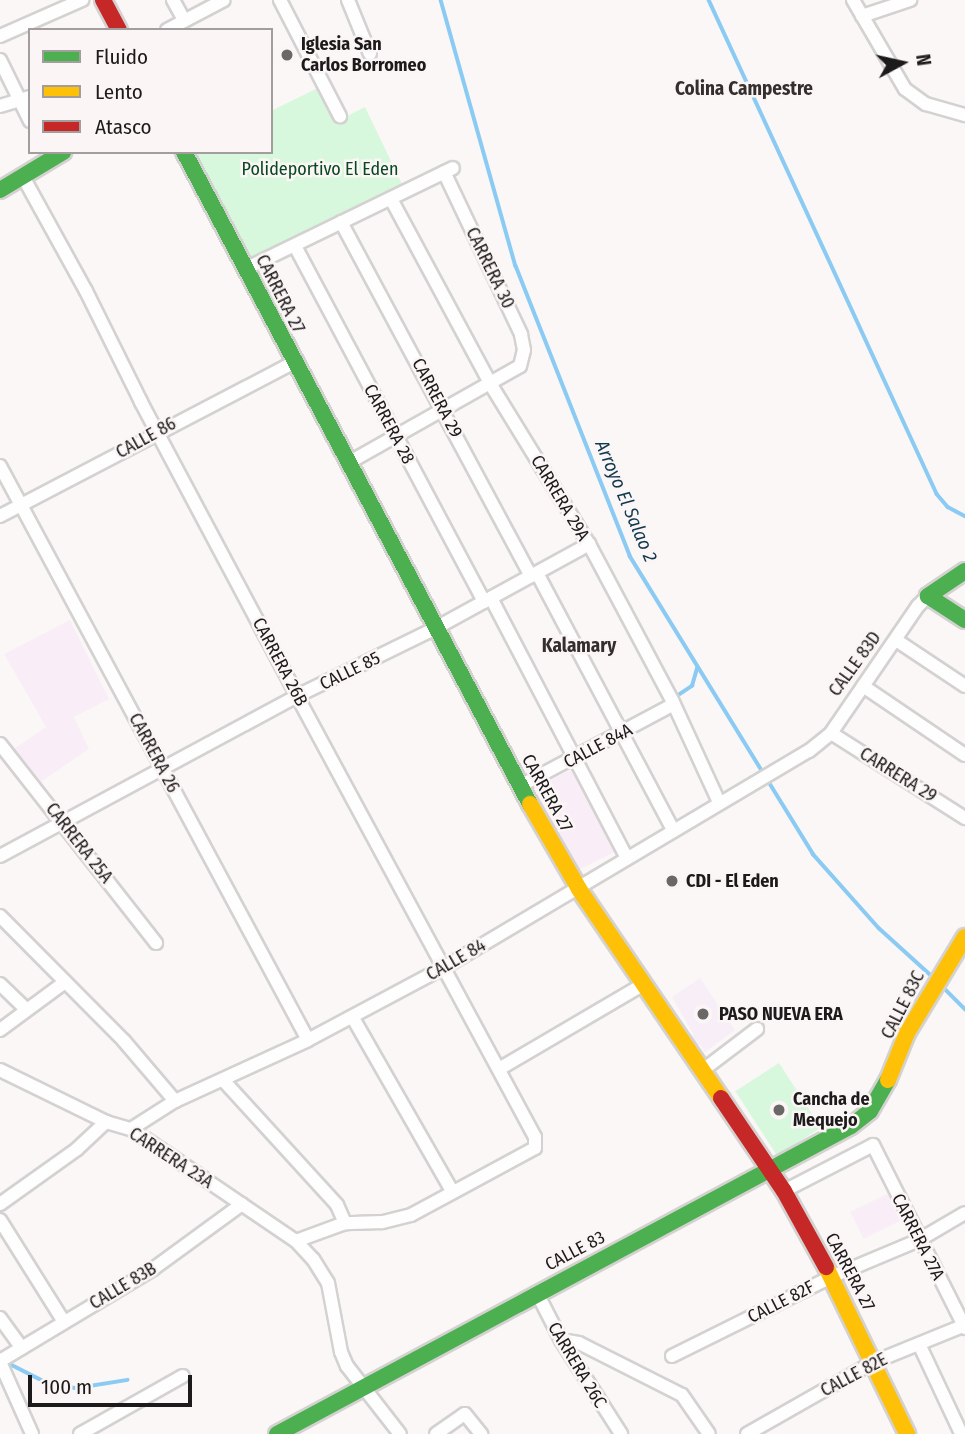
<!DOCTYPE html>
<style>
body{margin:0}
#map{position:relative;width:965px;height:1434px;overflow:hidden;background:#faf7f6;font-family:"Fira Sans Condensed",sans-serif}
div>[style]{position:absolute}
.education>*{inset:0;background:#f9eef7;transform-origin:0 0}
.medical>*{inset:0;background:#f8eef8}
.green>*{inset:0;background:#d7f8dc;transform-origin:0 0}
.stream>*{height:3.5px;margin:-1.75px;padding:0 1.75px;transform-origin:1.75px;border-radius:1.75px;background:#8bcbf3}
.roads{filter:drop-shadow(2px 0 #d4d2d1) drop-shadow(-2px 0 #d4d2d1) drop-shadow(0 2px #d4d2d1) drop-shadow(0 -2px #d4d2d1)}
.street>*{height:12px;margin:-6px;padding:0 6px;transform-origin:6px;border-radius:6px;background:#fefefe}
.fast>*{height:16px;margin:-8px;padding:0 8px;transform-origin:8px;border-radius:8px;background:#4caf50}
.slow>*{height:16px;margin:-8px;padding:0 8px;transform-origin:8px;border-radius:8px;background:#ffc107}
.jam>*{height:16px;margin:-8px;padding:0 8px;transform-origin:8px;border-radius:8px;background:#c62828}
.dots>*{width:19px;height:19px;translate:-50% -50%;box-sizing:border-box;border:4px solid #fbf6f5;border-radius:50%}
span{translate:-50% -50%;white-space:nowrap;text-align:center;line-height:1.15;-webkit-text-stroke:5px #fbf6f5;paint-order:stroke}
.poi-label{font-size:18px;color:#1c1a1a;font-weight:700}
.left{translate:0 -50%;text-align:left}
.park-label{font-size:18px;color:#074820}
.street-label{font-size:18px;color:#1c1a1a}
.neighbourhood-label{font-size:19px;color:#322f2d;font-weight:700}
.water-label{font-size:19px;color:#10384f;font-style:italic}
.legend{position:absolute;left:28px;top:28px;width:245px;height:126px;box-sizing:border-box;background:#fbf6f5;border:2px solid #a29e9d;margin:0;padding:9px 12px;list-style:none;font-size:21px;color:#1c1a1a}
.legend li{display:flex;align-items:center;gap:14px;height:35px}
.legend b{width:35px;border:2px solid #a29e9d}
.north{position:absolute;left:867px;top:28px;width:70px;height:70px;-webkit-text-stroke:5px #fbf6f5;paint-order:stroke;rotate:82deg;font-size:19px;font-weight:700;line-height:28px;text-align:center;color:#1c1a1a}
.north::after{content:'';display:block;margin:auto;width:24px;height:32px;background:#1c1a1a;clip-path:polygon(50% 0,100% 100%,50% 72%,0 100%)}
.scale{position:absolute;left:28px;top:1375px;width:164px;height:32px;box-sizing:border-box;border:4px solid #1c1a1a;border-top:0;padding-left:9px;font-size:21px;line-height:24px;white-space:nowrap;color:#1c1a1a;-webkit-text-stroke:5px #fbf6f5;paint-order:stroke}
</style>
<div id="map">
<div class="education">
<div style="clip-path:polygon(70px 620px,109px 699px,74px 717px,89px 749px,36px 785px,11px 751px,46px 727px,4px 654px)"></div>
<div style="left:577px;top:767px;width:93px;height:51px;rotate:64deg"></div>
<div style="left:889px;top:1193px;width:30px;height:43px;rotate:64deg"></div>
</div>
<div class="medical">
<div style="clip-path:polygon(700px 978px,735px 1030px,705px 1052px,700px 1044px,693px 1049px,686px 1040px,694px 1035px,672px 997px)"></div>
</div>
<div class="green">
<div style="clip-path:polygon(320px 87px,337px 121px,365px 107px,403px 186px,248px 263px,193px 152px,271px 152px,271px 111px)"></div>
<div style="left:779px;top:1063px;width:77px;height:52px;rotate:57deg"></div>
</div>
<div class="stream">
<div style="left:441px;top:0;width:276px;rotate:74.3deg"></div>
<div style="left:516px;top:266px;width:312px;rotate:68.5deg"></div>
<div style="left:630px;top:556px;width:350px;rotate:58.4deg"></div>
<div style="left:813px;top:854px;width:99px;rotate:48.3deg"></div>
<div style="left:879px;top:928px;width:74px;rotate:42.3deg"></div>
<div style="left:709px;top:0;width:544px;rotate:65.22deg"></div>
<div style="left:937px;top:494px;width:17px;rotate:50deg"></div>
<div style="left:948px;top:507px;width:19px;rotate:28deg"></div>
<div style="left:674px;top:698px;width:22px;rotate:-34deg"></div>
<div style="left:692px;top:686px;width:19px;rotate:-74deg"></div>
<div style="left:942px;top:986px;width:33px;rotate:45deg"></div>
<div style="left:10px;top:1364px;width:46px;rotate:27.1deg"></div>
<div style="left:51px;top:1385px;width:26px;rotate:7deg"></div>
<div style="left:77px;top:1388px;width:51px;rotate:-9.1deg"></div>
</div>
<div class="roads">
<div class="street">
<div style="left:173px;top:0;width:23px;rotate:61deg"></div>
<div style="left:280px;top:0;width:131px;rotate:62.7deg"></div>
<div style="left:348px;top:0;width:58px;rotate:67.8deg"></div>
<div style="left:853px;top:0;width:103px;rotate:59.7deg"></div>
<div style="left:905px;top:89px;width:26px;rotate:36deg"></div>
<div style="left:926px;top:104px;width:41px;rotate:15.8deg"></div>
<div style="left:862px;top:16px;width:51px;rotate:-18.4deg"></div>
<div style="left:167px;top:30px;width:64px;rotate:-27.8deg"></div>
<div style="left:0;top:36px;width:90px;rotate:-23.7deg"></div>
<div style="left:0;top:60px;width:68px;rotate:63.8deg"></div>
<div style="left:0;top:106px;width:31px;rotate:-17deg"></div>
<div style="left:22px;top:175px;width:132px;rotate:61.1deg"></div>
<div style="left:86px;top:291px;width:124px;rotate:63.6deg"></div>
<div style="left:141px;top:402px;width:333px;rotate:62deg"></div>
<div style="left:297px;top:696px;width:501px;rotate:61.65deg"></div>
<div style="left:535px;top:1137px;width:11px;rotate:90deg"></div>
<div style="left:535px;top:1148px;width:141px;rotate:151.6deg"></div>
<div style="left:411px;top:1215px;width:30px;rotate:166deg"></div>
<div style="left:382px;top:1222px;width:37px;rotate:178deg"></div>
<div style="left:345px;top:1223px;width:52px;rotate:159.8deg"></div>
<div style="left:391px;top:199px;width:211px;rotate:61.7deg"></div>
<div style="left:491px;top:385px;width:187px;rotate:58.4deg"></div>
<div style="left:589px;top:544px;width:177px;rotate:62deg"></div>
<div style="left:672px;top:700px;width:112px;rotate:65.3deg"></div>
<div style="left:341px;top:222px;width:402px;rotate:61.8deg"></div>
<div style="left:295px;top:246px;width:403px;rotate:62deg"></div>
<div style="left:245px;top:269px;width:231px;rotate:-25.9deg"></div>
<div style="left:348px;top:463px;width:197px;rotate:-29.4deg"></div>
<div style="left:520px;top:366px;width:16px;rotate:-76deg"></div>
<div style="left:524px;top:350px;width:16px;rotate:-101deg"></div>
<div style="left:521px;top:334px;width:179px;rotate:-115.4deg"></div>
<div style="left:0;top:466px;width:651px;rotate:61.78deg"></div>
<div style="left:0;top:516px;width:331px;rotate:-27.6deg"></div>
<div style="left:537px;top:573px;width:291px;rotate:62.1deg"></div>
<div style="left:491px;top:598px;width:293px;rotate:62.4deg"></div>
<div style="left:896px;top:640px;width:83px;rotate:33.7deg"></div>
<div style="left:863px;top:686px;width:123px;rotate:34.1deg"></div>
<div style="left:831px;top:733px;width:159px;rotate:32.4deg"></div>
<div style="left:0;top:744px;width:253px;rotate:51.9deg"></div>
<div style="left:520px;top:786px;width:174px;rotate:-28deg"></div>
<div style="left:0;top:856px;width:337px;rotate:-28.3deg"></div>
<div style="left:297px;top:696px;width:153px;rotate:-26.1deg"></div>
<div style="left:434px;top:629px;width:177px;rotate:-28.7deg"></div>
<div style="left:0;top:916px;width:176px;rotate:45.2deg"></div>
<div style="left:124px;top:1041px;width:79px;rotate:49.6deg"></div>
<div style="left:0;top:984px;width:35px;rotate:44deg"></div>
<div style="left:353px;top:1018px;width:199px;rotate:60.2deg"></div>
<div style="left:0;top:1030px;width:81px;rotate:-36.4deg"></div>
<div style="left:499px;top:1069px;width:168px;rotate:-30.4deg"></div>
<div style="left:0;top:1070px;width:118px;rotate:26.1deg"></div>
<div style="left:106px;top:1122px;width:26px;rotate:16deg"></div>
<div style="left:131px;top:1129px;width:199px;rotate:34.2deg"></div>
<div style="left:296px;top:1241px;width:25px;rotate:47deg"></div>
<div style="left:313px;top:1259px;width:28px;rotate:58deg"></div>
<div style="left:328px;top:1283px;width:70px;rotate:79.3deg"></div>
<div style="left:341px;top:1352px;width:15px;rotate:67deg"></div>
<div style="left:347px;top:1366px;width:86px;rotate:52.1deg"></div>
<div style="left:703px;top:1070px;width:68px;rotate:-37.2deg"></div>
<div style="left:223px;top:1080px;width:169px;rotate:47.6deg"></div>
<div style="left:337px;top:1205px;width:20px;rotate:66deg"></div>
<div style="left:131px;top:1129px;width:52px;rotate:-32.5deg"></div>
<div style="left:175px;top:1101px;width:146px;rotate:-24.6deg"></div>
<div style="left:308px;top:1040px;width:153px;rotate:-28.1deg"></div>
<div style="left:443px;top:968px;width:425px;rotate:-30.7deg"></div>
<div style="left:809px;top:751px;width:28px;rotate:-39deg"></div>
<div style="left:831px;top:733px;width:154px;rotate:-55.6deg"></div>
<div style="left:918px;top:606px;width:14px;rotate:-45deg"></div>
<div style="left:784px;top:1191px;width:100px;rotate:-27.3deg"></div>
<div style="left:873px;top:1145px;width:205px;rotate:63.3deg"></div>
<div style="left:0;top:1204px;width:95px;rotate:-35.5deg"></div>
<div style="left:77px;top:1149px;width:40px;rotate:-43deg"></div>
<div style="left:0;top:1220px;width:120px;rotate:57.9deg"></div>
<div style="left:537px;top:1293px;width:53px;rotate:62.9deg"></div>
<div style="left:561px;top:1340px;width:112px;rotate:57.4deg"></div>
<div style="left:0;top:1318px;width:37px;rotate:54deg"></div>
<div style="left:561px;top:1340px;width:18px;rotate:9deg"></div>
<div style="left:579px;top:1343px;width:115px;rotate:26.8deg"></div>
<div style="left:682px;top:1395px;width:47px;rotate:55.3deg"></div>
<div style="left:919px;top:1344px;width:96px;rotate:64.8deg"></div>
<div style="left:672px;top:1356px;width:178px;rotate:-26.4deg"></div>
<div style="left:831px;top:1277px;width:95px;rotate:-22.8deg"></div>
<div style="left:919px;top:1240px;width:53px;rotate:-30.4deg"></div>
<div style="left:0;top:1361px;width:179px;rotate:-31deg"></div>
<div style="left:153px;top:1269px;width:110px;rotate:-36.1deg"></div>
<div style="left:0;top:1362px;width:79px;rotate:66deg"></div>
<div style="left:80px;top:1434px;width:118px;rotate:-29.4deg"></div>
<div style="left:436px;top:1434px;width:35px;rotate:-35deg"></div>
<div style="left:465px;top:1414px;width:26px;rotate:51deg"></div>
<div style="left:747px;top:1434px;width:146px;rotate:-29.6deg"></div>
<div style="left:874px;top:1362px;width:98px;rotate:-22.1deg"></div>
</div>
<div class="fast">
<div style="left:184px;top:152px;width:738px;rotate:62.05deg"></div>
<div style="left:0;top:190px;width:74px;rotate:-31.1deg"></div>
<div style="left:965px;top:571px;width:45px;rotate:146deg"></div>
<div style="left:928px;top:596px;width:44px;rotate:33deg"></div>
<div style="left:277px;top:1434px;width:651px;rotate:-28.22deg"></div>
<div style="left:851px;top:1126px;width:24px;rotate:-38deg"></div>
<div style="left:870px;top:1111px;width:36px;rotate:-60deg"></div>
</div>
<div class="slow">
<div style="left:530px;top:804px;width:98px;rotate:60deg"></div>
<div style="left:579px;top:889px;width:253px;rotate:55.8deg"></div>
<div style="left:888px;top:1080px;width:51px;rotate:-68deg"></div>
<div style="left:907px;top:1033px;width:112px;rotate:-58.9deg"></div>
<div style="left:826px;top:1267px;width:186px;rotate:64.1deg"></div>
</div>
<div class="jam">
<div style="left:103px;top:0;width:34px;rotate:62deg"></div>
<div style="left:721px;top:1098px;width:112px;rotate:55.9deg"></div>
<div style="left:784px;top:1191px;width:87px;rotate:61.1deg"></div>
</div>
</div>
<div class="dots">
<div style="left:287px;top:55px;background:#6a6767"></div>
<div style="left:672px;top:881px;background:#6a6767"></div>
<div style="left:703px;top:1014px;background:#6a6767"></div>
<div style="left:779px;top:1110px;background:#6a6767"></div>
</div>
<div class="poi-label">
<span class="left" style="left:301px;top:55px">Iglesia San<br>Carlos Borromeo</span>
<span class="left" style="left:686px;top:881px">CDI - El Eden</span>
<span class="left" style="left:719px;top:1014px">PASO NUEVA ERA</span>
<span class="left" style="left:793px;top:1110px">Cancha de<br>Mequejo</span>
</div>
<div class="park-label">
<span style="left:320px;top:169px">Polideportivo El Eden</span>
</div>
<div class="street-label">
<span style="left:490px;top:268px;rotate:64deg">CARRERA 30</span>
<span style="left:280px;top:294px;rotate:63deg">CARRERA 27</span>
<span style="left:437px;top:398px;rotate:62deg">CARRERA 29</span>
<span style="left:389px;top:424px;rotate:62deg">CARRERA 28</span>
<span style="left:146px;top:438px;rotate:-29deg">CALLE 86</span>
<span style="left:560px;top:498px;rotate:59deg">CARRERA 29A</span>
<span style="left:280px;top:662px;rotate:62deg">CARRERA 26B</span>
<span style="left:855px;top:664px;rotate:-54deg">CALLE 83D</span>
<span style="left:350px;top:671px;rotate:-26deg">CALLE 85</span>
<span style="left:598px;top:746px;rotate:-28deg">CALLE 84A</span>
<span style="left:154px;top:753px;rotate:62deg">CARRERA 26</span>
<span style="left:898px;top:775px;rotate:32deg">CARRERA 29</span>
<span style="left:547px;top:793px;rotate:61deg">CARRERA 27</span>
<span style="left:79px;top:843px;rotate:52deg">CARRERA 25A</span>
<span style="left:456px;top:960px;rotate:-30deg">CALLE 84</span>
<span style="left:903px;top:1005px;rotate:-63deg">CALLE 83C</span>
<span style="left:171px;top:1158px;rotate:33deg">CARRERA 23A</span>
<span style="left:918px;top:1237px;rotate:63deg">CARRERA 27A</span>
<span style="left:575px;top:1251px;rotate:-28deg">CALLE 83</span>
<span style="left:850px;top:1272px;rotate:62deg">CARRERA 27</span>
<span style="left:123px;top:1286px;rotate:-31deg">CALLE 83B</span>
<span style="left:781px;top:1302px;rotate:-27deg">CALLE 82F</span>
<span style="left:577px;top:1365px;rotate:59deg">CARRERA 26C</span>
<span style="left:854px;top:1375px;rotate:-28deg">CALLE 82E</span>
</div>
<div class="neighbourhood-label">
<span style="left:744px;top:89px">Colina Campestre</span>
<span style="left:579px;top:646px">Kalamary</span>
</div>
<div class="water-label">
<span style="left:626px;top:501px;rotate:67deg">Arroyo El Salao 2</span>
</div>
<ul class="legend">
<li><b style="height:9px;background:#4caf50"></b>Fluido</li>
<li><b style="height:9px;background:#ffc107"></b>Lento</li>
<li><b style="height:9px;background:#c62828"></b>Atasco</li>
</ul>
<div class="north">N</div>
<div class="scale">100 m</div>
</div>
